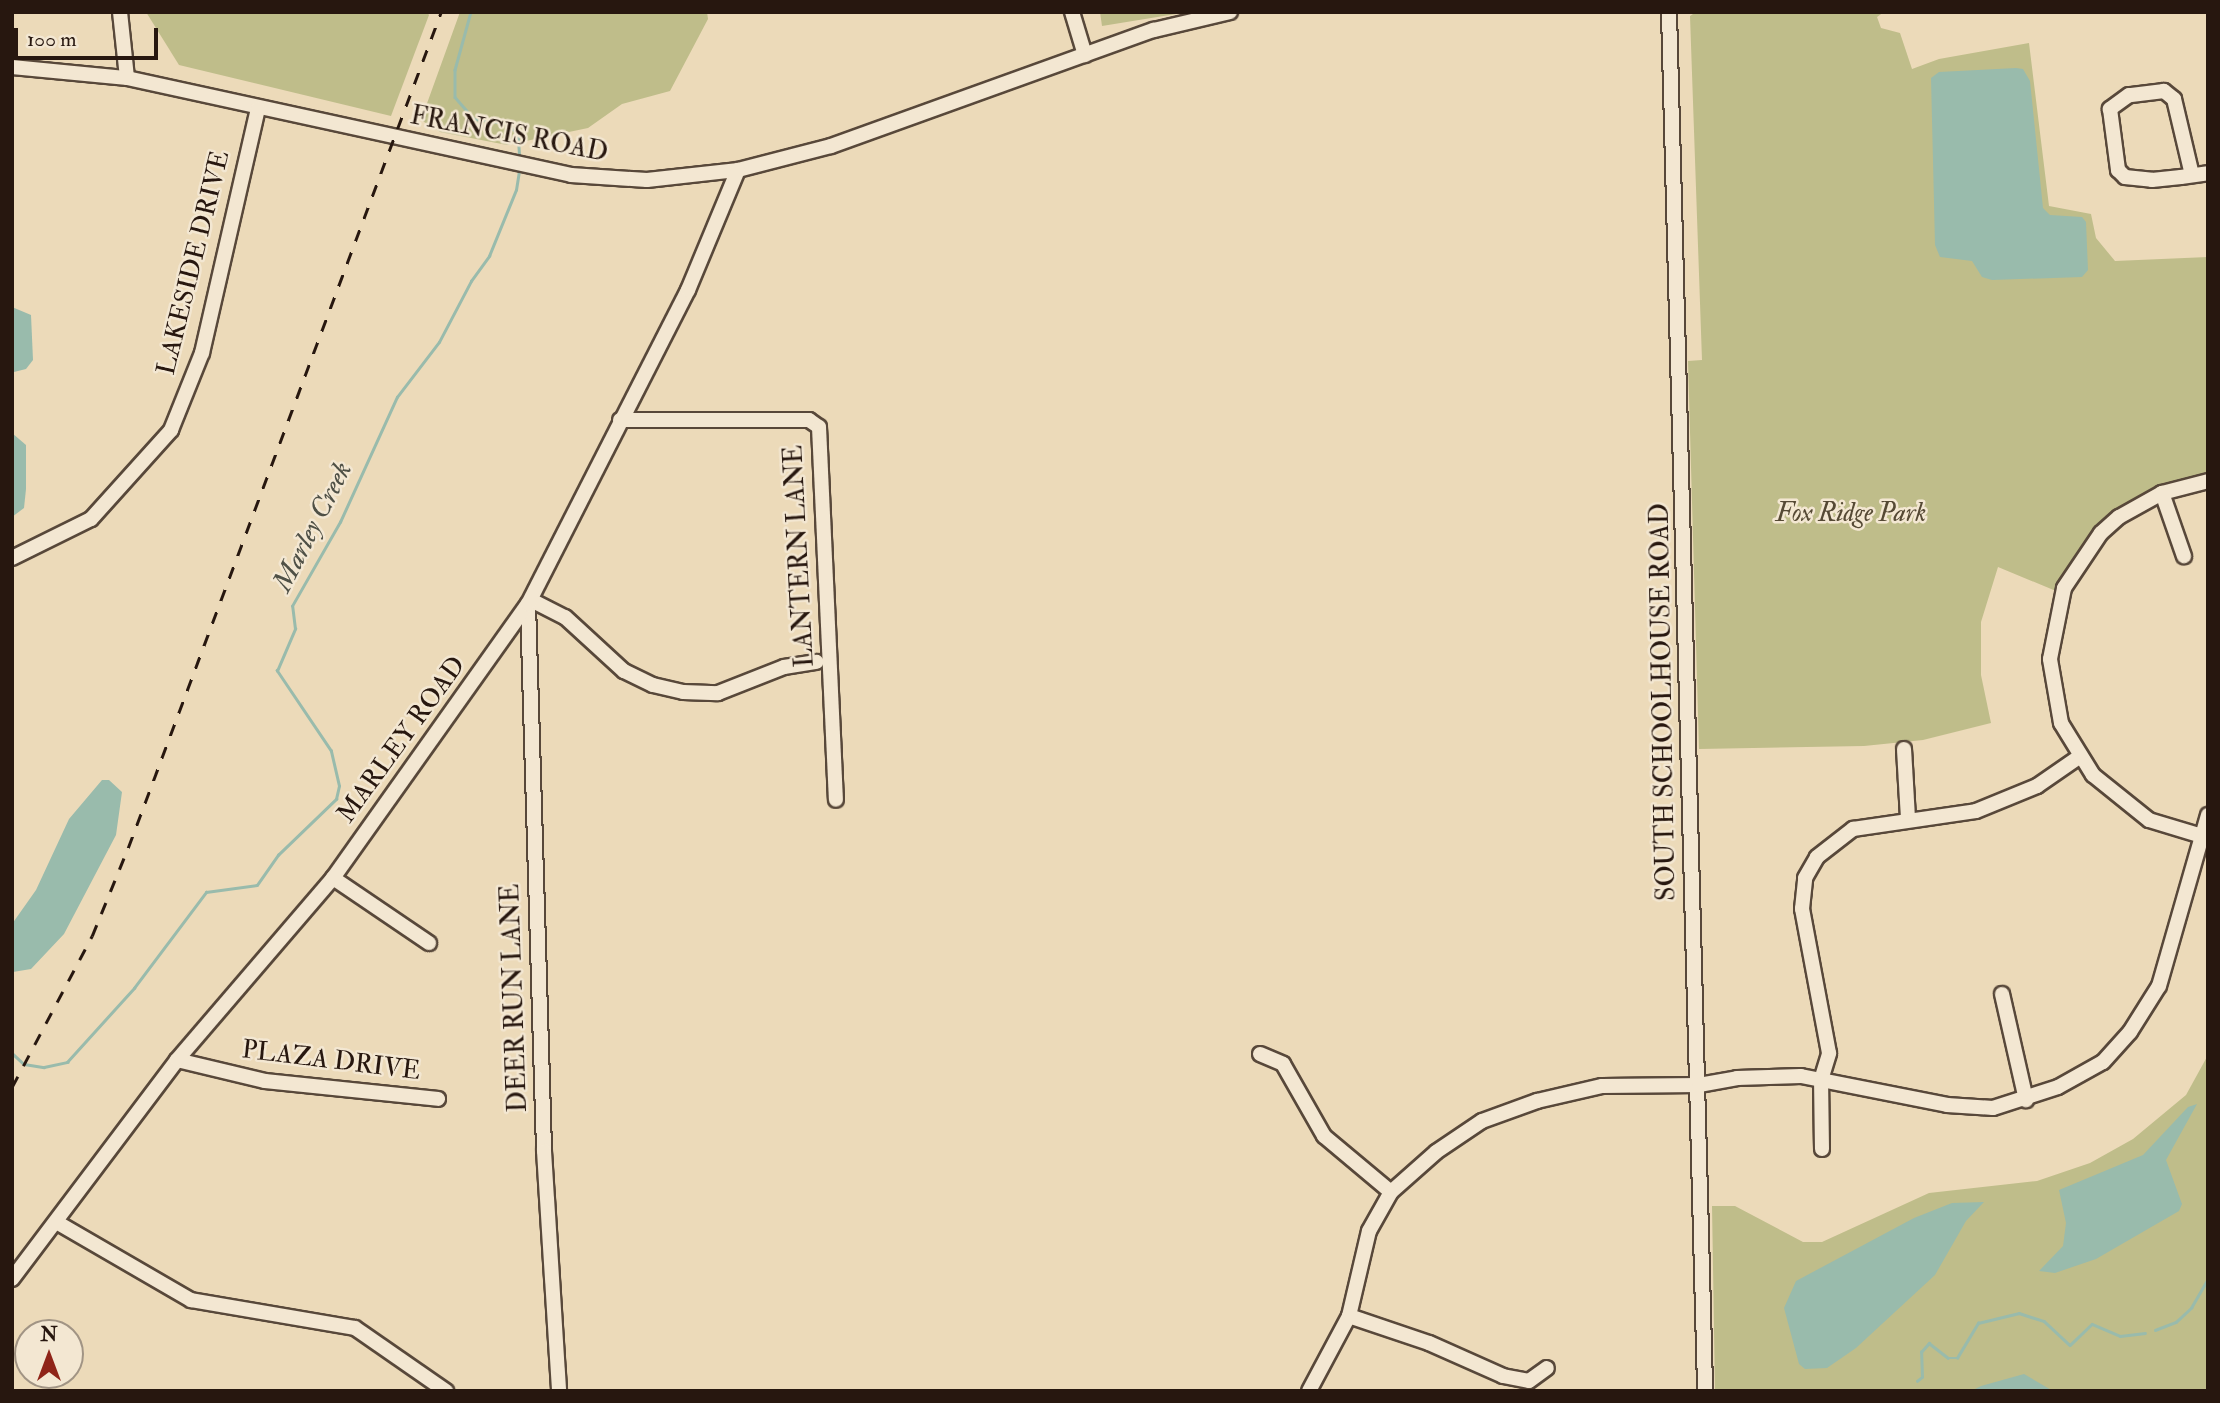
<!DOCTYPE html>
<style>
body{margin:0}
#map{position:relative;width:2220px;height:1403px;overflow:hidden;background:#ecdab9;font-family:"IM FELL Double Pica",serif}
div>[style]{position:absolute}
.green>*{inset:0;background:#bfbd8a}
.water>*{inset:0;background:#99bbac}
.stream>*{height:2.5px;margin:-1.25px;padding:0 1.25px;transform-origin:1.25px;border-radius:1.25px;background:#99bbac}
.roads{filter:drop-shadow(2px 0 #58483a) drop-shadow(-2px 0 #58483a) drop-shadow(0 2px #58483a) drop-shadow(0 -2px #58483a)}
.minor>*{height:14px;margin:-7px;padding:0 7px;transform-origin:7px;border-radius:7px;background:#f3e7d2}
.rail>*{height:2.5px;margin-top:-1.25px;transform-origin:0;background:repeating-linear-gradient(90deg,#27170f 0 12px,transparent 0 24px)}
span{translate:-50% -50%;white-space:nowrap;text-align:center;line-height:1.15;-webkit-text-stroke:5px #f3e7d2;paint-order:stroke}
.street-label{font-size:26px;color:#27170f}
.park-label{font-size:26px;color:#554934;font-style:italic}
.water-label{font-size:28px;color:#4f5046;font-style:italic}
.frame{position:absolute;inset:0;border:14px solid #27170f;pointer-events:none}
.north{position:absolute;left:14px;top:1319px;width:70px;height:70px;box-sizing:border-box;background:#f3e7d2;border:2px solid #a19484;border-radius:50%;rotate:0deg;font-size:19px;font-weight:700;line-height:28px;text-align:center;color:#27170f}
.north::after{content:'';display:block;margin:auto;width:24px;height:32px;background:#8f2418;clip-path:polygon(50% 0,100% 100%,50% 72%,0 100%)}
.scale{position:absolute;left:14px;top:28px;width:144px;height:32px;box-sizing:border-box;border:4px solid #27170f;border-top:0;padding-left:9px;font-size:21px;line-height:24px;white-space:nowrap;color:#27170f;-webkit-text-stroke:5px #f3e7d2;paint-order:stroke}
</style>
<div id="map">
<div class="green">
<div style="clip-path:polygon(146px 12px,427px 12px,429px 15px,391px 116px,179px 65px)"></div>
<div style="clip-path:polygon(460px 12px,707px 12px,708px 19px,670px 91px,622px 104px,588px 128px,507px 145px,440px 132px,421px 120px)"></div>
<div style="clip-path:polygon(1100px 12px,1188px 12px,1102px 26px)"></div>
<div style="clip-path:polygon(1696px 12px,1884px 12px,1877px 17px,1881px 28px,1900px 33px,1912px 69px,1939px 59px,2029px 43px,2049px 206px,2091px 214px,2096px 238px,2115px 261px,2208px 257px,2208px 474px,2173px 481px,2112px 513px,2078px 551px,2056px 591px,1998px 567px,1981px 622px,1981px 675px,1991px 723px,1923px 740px,1864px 746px,1699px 749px,1688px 361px,1702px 360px,1690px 16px)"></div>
<div style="clip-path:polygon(2208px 1055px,2208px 1391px,1715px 1391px,1712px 1206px,1735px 1206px,1803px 1242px,1822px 1242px,1929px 1193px,2037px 1181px,2090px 1163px,2133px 1139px,2186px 1095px)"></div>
</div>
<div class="water">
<div style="clip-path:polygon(2016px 68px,2023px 69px,2030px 81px,2043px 208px,2050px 215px,2082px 217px,2086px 222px,2088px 270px,2082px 277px,1992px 280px,1982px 277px,1972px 261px,1940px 257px,1935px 245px,1931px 78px,1939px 72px)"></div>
<div style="clip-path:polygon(12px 307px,31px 315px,33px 360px,26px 369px,14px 372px)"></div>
<div style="clip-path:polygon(12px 433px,26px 445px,26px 489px,24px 508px,12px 517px)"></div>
<div style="clip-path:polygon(102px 780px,109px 780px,122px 792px,116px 835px,64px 934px,31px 969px,13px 972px,12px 924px,36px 890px,69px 819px)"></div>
<div style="clip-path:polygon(2197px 1104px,2166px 1160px,2182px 1204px,2179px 1211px,2096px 1259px,2055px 1273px,2039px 1271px,2063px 1246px,2066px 1223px,2059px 1190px,2143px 1155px,2188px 1107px)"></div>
<div style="clip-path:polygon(1984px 1202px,1966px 1221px,1935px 1275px,1856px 1348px,1827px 1368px,1805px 1369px,1799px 1364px,1784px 1308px,1796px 1281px,1914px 1218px,1952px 1203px)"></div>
<div style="clip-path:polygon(2024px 1374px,2053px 1391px,1971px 1391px,1981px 1386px)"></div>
</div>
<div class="stream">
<div style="left:471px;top:12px;width:60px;rotate:105.4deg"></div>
<div style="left:455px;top:70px;width:27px;rotate:90deg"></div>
<div style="left:455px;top:97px;width:29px;rotate:49deg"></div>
<div style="left:474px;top:119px;width:32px;rotate:7deg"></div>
<div style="left:506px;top:123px;width:16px;rotate:40deg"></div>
<div style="left:518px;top:133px;width:27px;rotate:86deg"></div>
<div style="left:12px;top:1053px;width:16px;rotate:43deg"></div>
<div style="left:24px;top:1064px;width:20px;rotate:9deg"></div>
<div style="left:44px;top:1067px;width:24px;rotate:-12deg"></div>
<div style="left:67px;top:1062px;width:100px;rotate:-47.8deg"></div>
<div style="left:134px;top:988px;width:120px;rotate:-53.1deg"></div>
<div style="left:206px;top:892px;width:51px;rotate:-7.8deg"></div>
<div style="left:257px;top:885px;width:37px;rotate:-55deg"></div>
<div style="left:278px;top:855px;width:81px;rotate:-44deg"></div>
<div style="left:336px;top:799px;width:13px;rotate:-77deg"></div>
<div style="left:339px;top:786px;width:36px;rotate:-103deg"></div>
<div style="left:331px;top:751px;width:97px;rotate:-124deg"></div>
<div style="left:277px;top:671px;width:46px;rotate:-66.8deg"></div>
<div style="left:295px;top:629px;width:23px;rotate:-97deg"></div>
<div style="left:292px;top:606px;width:97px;rotate:-60.3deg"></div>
<div style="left:340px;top:522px;width:137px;rotate:-65.5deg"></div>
<div style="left:397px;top:397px;width:69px;rotate:-52.6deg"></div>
<div style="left:439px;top:342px;width:69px;rotate:-62.3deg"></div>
<div style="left:471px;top:281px;width:31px;rotate:-54deg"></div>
<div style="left:489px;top:256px;width:71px;rotate:-67.8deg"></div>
<div style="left:516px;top:190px;width:20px;rotate:-81deg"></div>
<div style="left:2155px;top:1330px;width:22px;rotate:-21deg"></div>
<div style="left:2176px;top:1322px;width:21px;rotate:-43deg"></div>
<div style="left:2191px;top:1308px;width:34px;rotate:-60deg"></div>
<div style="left:1917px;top:1381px;width:6px;rotate:-39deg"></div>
<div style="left:1922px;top:1377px;width:25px;rotate:-92deg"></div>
<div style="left:1921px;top:1352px;width:12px;rotate:-48deg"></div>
<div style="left:1929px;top:1343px;width:24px;rotate:38deg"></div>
<div style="left:1948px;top:1358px;width:9px"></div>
<div style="left:1957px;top:1358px;width:41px;rotate:-59deg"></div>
<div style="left:1978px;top:1323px;width:42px;rotate:-13.7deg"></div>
<div style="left:2019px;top:1313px;width:26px;rotate:18deg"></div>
<div style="left:2044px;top:1321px;width:35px;rotate:43deg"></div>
<div style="left:2070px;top:1345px;width:30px;rotate:-44deg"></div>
<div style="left:2092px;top:1324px;width:30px;rotate:23deg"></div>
<div style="left:2120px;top:1336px;width:25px;rotate:-7deg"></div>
</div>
<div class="roads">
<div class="minor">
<div style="left:120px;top:12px;width:66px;rotate:83.9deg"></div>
<div style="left:1072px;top:12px;width:45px;rotate:73.2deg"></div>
<div style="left:1669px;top:12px;width:1379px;rotate:88.5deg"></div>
<div style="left:12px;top:67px;width:116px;rotate:5.5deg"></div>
<div style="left:127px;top:78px;width:454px;rotate:12.3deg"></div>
<div style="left:571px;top:175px;width:76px;rotate:3.8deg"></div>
<div style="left:647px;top:180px;width:92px;rotate:-6.3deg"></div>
<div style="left:738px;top:170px;width:96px;rotate:-14.5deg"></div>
<div style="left:831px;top:146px;width:343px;rotate:-19.8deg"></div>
<div style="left:1154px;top:30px;width:78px;rotate:-13.3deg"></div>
<div style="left:2192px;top:175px;width:78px;rotate:-103.3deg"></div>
<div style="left:2174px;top:99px;width:13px;rotate:-141deg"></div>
<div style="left:2164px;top:91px;width:35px;rotate:173deg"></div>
<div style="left:2129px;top:95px;width:24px;rotate:144deg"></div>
<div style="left:2110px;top:109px;width:62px;rotate:82.5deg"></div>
<div style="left:2118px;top:170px;width:10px;rotate:45deg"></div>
<div style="left:2125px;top:177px;width:27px;rotate:6deg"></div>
<div style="left:2152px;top:180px;width:29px;rotate:-6deg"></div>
<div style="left:2181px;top:177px;width:27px;rotate:-8deg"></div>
<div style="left:620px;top:420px;width:189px"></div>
<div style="left:809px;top:420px;width:12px;rotate:35deg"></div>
<div style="left:819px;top:427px;width:373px;rotate:87.4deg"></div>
<div style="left:2162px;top:493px;width:67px;rotate:70.8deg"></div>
<div style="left:12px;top:558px;width:88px;rotate:-26.3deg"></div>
<div style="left:91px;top:519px;width:120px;rotate:-48deg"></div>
<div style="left:171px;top:430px;width:83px;rotate:-68.1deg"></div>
<div style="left:202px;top:353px;width:251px;rotate:-77.1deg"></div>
<div style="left:531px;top:600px;width:38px;rotate:27deg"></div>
<div style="left:565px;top:617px;width:80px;rotate:42.5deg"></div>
<div style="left:624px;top:671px;width:32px;rotate:26deg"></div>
<div style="left:653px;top:685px;width:31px;rotate:13deg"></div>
<div style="left:683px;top:692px;width:35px;rotate:2deg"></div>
<div style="left:718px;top:693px;width:71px;rotate:-21.5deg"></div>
<div style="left:784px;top:667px;width:33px;rotate:-9deg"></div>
<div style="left:528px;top:604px;width:547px;rotate:88.32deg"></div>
<div style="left:544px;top:1151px;width:240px;rotate:86.4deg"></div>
<div style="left:1904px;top:749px;width:69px;rotate:86.7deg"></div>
<div style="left:2202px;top:836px;width:55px;rotate:-163.2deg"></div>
<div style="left:2149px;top:820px;width:72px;rotate:-141.2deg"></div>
<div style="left:2093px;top:775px;width:61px;rotate:-121.6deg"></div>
<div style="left:2061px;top:723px;width:65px;rotate:-99.8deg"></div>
<div style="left:2050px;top:659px;width:72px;rotate:-78.8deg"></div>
<div style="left:2064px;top:588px;width:66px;rotate:-56.1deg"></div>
<div style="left:2101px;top:533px;width:24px;rotate:-42deg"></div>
<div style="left:2119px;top:517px;width:49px;rotate:-29.2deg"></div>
<div style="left:2162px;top:493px;width:48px;rotate:-14.6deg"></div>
<div style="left:333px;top:878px;width:116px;rotate:34.1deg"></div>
<div style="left:2002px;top:994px;width:109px;rotate:77.2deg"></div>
<div style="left:1260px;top:1054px;width:25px;rotate:23deg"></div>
<div style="left:1283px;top:1064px;width:83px;rotate:60.3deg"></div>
<div style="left:1324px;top:1136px;width:87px;rotate:39.9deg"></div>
<div style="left:177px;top:1060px;width:90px;rotate:13.4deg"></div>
<div style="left:265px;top:1081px;width:174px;rotate:5.9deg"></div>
<div style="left:1822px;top:1149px;width:69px;rotate:-90.8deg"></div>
<div style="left:1821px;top:1080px;width:28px;rotate:-73deg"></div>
<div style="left:1829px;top:1053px;width:147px;rotate:-100.6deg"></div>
<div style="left:1802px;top:909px;width:31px;rotate:-84deg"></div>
<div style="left:1805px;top:878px;width:24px;rotate:-60deg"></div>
<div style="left:1817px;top:857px;width:46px;rotate:-37.9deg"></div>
<div style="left:1853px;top:829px;width:124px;rotate:-8.3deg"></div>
<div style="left:1976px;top:811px;width:66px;rotate:-22.3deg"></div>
<div style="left:2037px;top:786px;width:51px;rotate:-34.6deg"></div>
<div style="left:58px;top:1223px;width:154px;rotate:30.1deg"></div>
<div style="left:191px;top:1300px;width:166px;rotate:9.7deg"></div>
<div style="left:355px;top:1328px;width:111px;rotate:34.7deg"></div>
<div style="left:12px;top:1279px;width:274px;rotate:-53deg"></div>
<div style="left:177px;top:1060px;width:240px;rotate:-49.4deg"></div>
<div style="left:333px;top:878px;width:336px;rotate:-54.6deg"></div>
<div style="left:528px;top:604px;width:352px;rotate:-63deg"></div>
<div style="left:688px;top:290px;width:130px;rotate:-67.4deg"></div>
<div style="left:1349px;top:1316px;width:84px;rotate:18.6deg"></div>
<div style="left:1429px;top:1343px;width:81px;rotate:24deg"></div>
<div style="left:1503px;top:1376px;width:26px;rotate:11deg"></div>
<div style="left:1529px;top:1381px;width:22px;rotate:-36deg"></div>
<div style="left:1309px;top:1391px;width:85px;rotate:-61.9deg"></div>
<div style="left:1349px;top:1316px;width:87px;rotate:-76.8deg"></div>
<div style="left:1369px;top:1231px;width:45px;rotate:-60.6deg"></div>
<div style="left:1391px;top:1192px;width:60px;rotate:-41.6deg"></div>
<div style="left:1436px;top:1152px;width:55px;rotate:-34deg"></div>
<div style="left:1482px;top:1121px;width:59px;rotate:-20deg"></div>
<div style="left:1537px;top:1101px;width:67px;rotate:-13deg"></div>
<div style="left:1602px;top:1086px;width:97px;rotate:-0.6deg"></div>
<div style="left:1699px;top:1085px;width:39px;rotate:-10deg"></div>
<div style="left:1737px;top:1078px;width:64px;rotate:-1.8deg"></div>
<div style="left:1801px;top:1076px;width:149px;rotate:11.2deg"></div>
<div style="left:1947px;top:1105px;width:46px;rotate:3.7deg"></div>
<div style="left:1993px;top:1108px;width:68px;rotate:-17.9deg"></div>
<div style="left:2058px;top:1087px;width:51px;rotate:-29.1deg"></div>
<div style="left:2103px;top:1062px;width:40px;rotate:-48deg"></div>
<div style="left:2130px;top:1032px;width:54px;rotate:-57.8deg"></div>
<div style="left:2159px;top:986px;width:178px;rotate:-74deg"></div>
</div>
</div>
<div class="rail">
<div style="left:12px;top:1087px;width:171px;rotate:-62.1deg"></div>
<div style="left:92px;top:936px;width:95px;rotate:-67.8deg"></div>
<div style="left:128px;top:848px;width:893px;rotate:-69.47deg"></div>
</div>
<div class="street-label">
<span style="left:509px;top:135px;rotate:11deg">FRANCIS ROAD</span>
<span style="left:194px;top:263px;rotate:-76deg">LAKESIDE DRIVE</span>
<span style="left:800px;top:556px;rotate:-93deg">LANTERN LANE</span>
<span style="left:1664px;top:702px;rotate:-91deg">SOUTH SCHOOLHOUSE ROAD</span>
<span style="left:402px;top:740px;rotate:-54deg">MARLEY ROAD</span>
<span style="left:515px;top:998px;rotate:-92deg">DEER RUN LANE</span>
<span style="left:331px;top:1061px;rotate:7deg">PLAZA DRIVE</span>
</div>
<div class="park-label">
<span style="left:1851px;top:514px">Fox Ridge Park</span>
</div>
<div class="water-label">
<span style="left:313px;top:527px;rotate:-63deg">Marley Creek</span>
</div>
<div class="frame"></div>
<div class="north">N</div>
<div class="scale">100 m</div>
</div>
